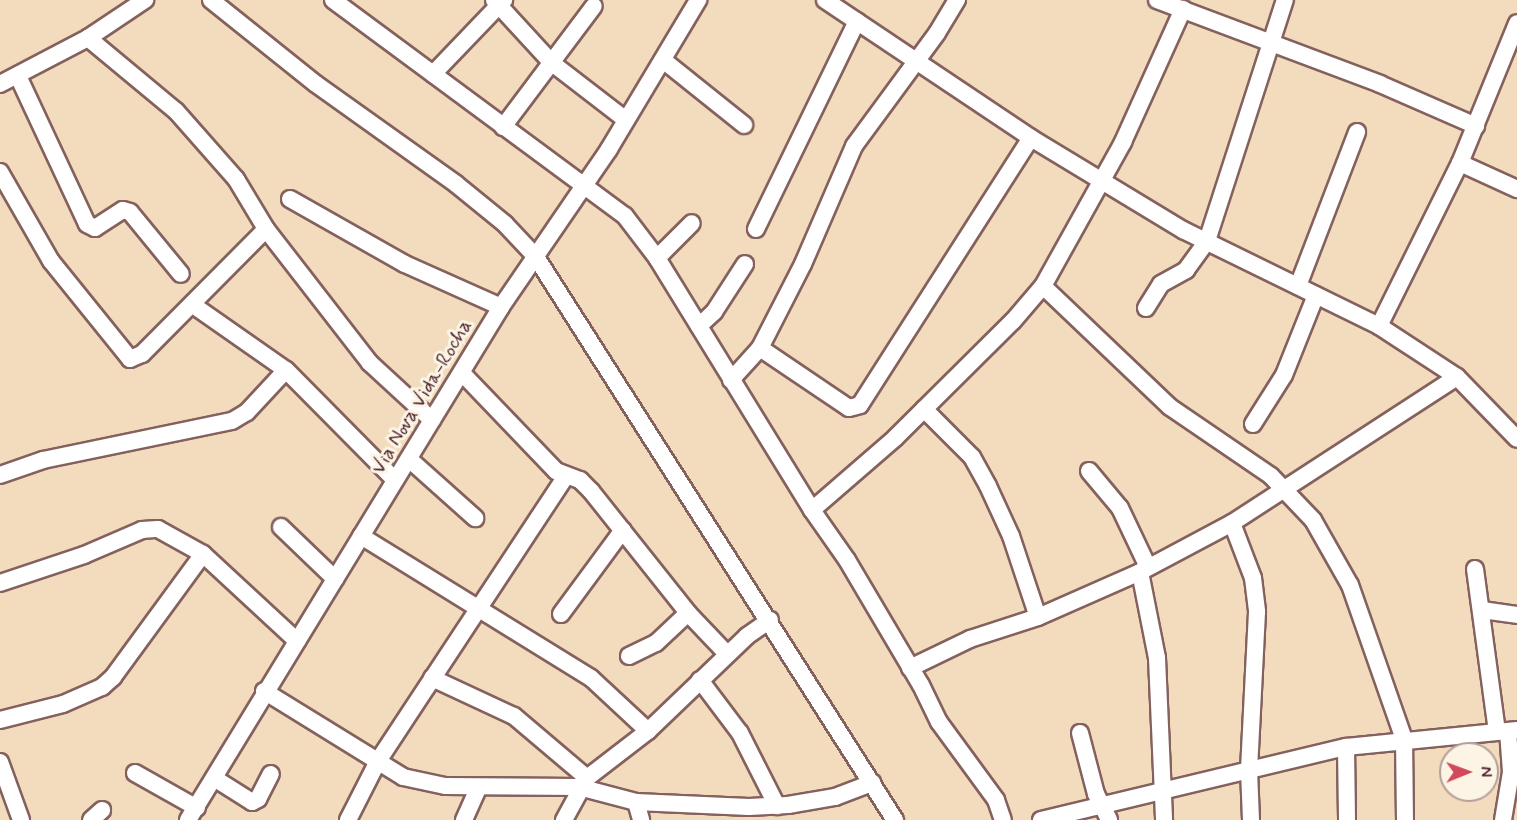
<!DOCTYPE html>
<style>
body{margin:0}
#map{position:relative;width:1517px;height:820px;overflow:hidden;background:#f2dcbd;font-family:Mynerve,sans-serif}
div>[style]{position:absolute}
.roads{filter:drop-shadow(2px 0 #85615e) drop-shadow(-2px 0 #85615e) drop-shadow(0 2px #85615e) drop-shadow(0 -2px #85615e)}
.minor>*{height:16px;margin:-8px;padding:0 8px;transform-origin:8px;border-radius:8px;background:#fff}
span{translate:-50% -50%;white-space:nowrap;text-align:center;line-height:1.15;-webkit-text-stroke:6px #fcf5e5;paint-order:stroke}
.street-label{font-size:20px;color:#4a1f2b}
.north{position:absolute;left:1439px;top:742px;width:60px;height:60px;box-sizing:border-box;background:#fcf5e5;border:2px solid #b59f9b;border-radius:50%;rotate:89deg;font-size:16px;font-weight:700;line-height:24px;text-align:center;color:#4a1f2b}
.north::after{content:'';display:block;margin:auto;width:21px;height:27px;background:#d1495b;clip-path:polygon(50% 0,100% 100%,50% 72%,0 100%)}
</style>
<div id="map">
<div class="roads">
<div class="minor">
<div style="left:211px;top:0;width:134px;rotate:38.7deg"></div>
<div style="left:316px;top:84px;width:172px;rotate:35.5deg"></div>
<div style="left:456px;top:184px;width:63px;rotate:39.2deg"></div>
<div style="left:505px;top:224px;width:45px;rotate:46.8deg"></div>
<div style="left:536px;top:257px;width:668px;rotate:57.48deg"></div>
<div style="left:333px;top:0;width:363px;rotate:36.5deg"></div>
<div style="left:625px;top:216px;width:53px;rotate:52.7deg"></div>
<div style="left:657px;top:258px;width:296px;rotate:58.4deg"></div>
<div style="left:812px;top:510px;width:61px;rotate:55deg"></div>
<div style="left:847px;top:560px;width:145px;rotate:59.4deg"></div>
<div style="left:921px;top:685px;width:41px;rotate:64.1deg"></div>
<div style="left:939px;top:722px;width:97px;rotate:53.8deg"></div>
<div style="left:996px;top:800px;width:21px;rotate:71deg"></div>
<div style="left:494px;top:0;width:86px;rotate:47.4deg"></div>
<div style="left:552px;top:63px;width:93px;rotate:37.6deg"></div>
<div style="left:825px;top:0;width:248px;rotate:33.8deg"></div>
<div style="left:1031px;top:138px;width:178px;rotate:31.2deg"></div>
<div style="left:1183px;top:230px;width:218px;rotate:26.1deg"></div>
<div style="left:1379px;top:326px;width:93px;rotate:33.2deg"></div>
<div style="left:1457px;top:377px;width:86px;rotate:45.9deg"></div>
<div style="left:1157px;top:0;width:238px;rotate:20.6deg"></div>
<div style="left:1380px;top:84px;width:105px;rotate:23.6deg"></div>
<div style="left:88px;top:38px;width:114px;rotate:39.7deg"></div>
<div style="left:176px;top:111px;width:91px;rotate:48.6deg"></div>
<div style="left:236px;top:179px;width:58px;rotate:59deg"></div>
<div style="left:266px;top:229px;width:170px;rotate:52.2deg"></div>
<div style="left:370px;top:363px;width:84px;rotate:42.6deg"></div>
<div style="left:663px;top:60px;width:104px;rotate:38.7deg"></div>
<div style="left:433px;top:74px;width:103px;rotate:-46.2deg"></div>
<div style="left:18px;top:76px;width:163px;rotate:65deg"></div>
<div style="left:87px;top:224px;width:9px;rotate:27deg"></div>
<div style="left:95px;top:228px;width:33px;rotate:-33deg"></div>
<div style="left:123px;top:210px;width:7px;rotate:16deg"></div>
<div style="left:130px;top:212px;width:80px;rotate:50.6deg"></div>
<div style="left:0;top:84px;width:99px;rotate:-27.6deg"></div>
<div style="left:88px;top:38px;width:69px;rotate:-33.7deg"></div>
<div style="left:503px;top:127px;width:151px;rotate:-53.1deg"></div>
<div style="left:1460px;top:163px;width:63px;rotate:24.5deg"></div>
<div style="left:0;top:172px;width:103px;rotate:60.2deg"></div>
<div style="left:51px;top:261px;width:126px;rotate:51.1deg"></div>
<div style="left:130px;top:359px;width:13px;rotate:-23deg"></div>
<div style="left:142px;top:354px;width:176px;rotate:-45.2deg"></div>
<div style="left:290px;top:199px;width:132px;rotate:29.5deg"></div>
<div style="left:405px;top:264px;width:105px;rotate:24.1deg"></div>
<div style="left:756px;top:229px;width:231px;rotate:-64.1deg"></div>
<div style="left:657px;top:258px;width:49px;rotate:-45deg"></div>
<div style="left:1043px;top:286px;width:175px;rotate:43.6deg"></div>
<div style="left:1170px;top:407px;width:122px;rotate:34.3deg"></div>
<div style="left:1271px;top:476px;width:61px;rotate:46.3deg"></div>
<div style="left:1313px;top:520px;width:75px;rotate:60.4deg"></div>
<div style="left:1350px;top:585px;width:163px;rotate:70.7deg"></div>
<div style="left:1404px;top:739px;width:81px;rotate:89.3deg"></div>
<div style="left:1298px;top:286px;width:165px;rotate:-69deg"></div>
<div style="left:193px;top:305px;width:113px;rotate:35deg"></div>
<div style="left:286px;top:370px;width:155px;rotate:45.3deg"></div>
<div style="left:1146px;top:308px;width:28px;rotate:-58deg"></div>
<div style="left:1161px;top:284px;width:29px;rotate:-29deg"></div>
<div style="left:1186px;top:270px;width:36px;rotate:-54deg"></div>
<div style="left:1207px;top:241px;width:253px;rotate:-72.1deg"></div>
<div style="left:699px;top:326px;width:21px;rotate:-43deg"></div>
<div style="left:714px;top:312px;width:57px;rotate:-57.1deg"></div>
<div style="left:1379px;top:326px;width:182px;rotate:-63.6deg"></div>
<div style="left:1460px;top:163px;width:151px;rotate:-67.8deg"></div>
<div style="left:760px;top:348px;width:107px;rotate:34deg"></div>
<div style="left:849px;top:408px;width:11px;rotate:-15deg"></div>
<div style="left:860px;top:405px;width:317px;rotate:-57.4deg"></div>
<div style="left:462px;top:373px;width:136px;rotate:46.2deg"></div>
<div style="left:556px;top:471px;width:26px;rotate:21deg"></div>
<div style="left:580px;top:480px;width:16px;rotate:45deg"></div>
<div style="left:591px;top:491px;width:156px;rotate:51.5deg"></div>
<div style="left:688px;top:613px;width:57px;rotate:46.4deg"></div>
<div style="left:731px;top:380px;width:43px;rotate:-47.8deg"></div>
<div style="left:760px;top:348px;width:94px;rotate:-62.9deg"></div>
<div style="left:803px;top:264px;width:129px;rotate:-66.6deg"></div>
<div style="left:854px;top:146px;width:140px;rotate:-53.7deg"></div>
<div style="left:937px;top:33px;width:39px;rotate:-59deg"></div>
<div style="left:924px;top:409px;width:68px;rotate:45deg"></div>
<div style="left:972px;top:457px;width:33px;rotate:61deg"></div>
<div style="left:988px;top:486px;width:55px;rotate:65.3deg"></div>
<div style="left:1011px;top:536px;width:85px;rotate:71.6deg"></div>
<div style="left:1253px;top:424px;width:58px;rotate:-57.7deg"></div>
<div style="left:1284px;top:375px;width:86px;rotate:-68.2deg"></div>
<div style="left:409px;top:459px;width:89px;rotate:41.8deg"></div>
<div style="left:1089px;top:471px;width:48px;rotate:50deg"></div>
<div style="left:1120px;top:508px;width:65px;rotate:64.6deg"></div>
<div style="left:0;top:475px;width:46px;rotate:-19.2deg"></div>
<div style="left:43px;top:460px;width:193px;rotate:-11.7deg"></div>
<div style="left:232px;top:421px;width:17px;rotate:-31deg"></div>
<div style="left:247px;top:412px;width:57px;rotate:-47.1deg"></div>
<div style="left:812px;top:510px;width:110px;rotate:-40.9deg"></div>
<div style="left:895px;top:438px;width:166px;rotate:-44.8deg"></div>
<div style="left:1013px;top:321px;width:46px;rotate:-49.4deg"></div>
<div style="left:1043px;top:286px;width:165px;rotate:-60.9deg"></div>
<div style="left:1123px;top:142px;width:146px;rotate:-65.7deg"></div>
<div style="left:1232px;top:523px;width:59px;rotate:69.1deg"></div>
<div style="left:1253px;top:578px;width:34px;rotate:83deg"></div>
<div style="left:1257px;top:612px;width:158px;rotate:92.9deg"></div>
<div style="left:1249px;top:770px;width:50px;rotate:87.7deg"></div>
<div style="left:281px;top:527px;width:75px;rotate:43.9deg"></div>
<div style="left:361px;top:536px;width:270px;rotate:31.7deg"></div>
<div style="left:591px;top:678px;width:78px;rotate:42.9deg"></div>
<div style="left:1475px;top:569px;width:164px;rotate:82.3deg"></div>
<div style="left:1140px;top:572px;width:88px;rotate:78.8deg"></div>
<div style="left:1157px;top:658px;width:162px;rotate:87.5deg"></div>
<div style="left:0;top:583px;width:89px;rotate:-18.4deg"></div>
<div style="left:84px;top:555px;width:63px;rotate:-23.3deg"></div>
<div style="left:142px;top:530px;width:16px;rotate:-4deg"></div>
<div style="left:158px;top:529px;width:51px;rotate:29.1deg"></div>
<div style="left:203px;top:554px;width:128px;rotate:42.8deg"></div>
<div style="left:1482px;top:610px;width:35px;rotate:8deg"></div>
<div style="left:561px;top:614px;width:104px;rotate:-53.6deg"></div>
<div style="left:629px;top:656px;width:30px;rotate:-26deg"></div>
<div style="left:656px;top:643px;width:44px;rotate:-43.2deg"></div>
<div style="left:910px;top:668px;width:67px;rotate:-25.8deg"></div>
<div style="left:970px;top:639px;width:71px;rotate:-17.9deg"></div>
<div style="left:1038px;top:617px;width:111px;rotate:-23.8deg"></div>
<div style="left:1140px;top:572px;width:104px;rotate:-28deg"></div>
<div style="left:1232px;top:523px;width:268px;rotate:-33deg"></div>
<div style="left:432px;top:678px;width:90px;rotate:24.9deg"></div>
<div style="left:514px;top:716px;width:96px;rotate:40.3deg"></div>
<div style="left:700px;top:680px;width:66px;rotate:53deg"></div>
<div style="left:740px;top:733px;width:82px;rotate:63.1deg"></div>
<div style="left:264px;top:691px;width:163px;rotate:31.7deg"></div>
<div style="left:403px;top:777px;width:43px;rotate:12.1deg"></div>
<div style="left:445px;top:786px;width:134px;rotate:0.4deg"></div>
<div style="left:579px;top:787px;width:59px;rotate:14.7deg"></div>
<div style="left:636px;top:802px;width:113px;rotate:2.5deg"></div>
<div style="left:749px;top:807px;width:39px;rotate:-3deg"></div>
<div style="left:788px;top:805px;width:48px;rotate:-9.7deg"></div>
<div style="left:835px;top:797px;width:40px;rotate:-21deg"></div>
<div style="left:0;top:720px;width:65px;rotate:-14.3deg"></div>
<div style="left:63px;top:704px;width:43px;rotate:-23.6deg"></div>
<div style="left:102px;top:687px;width:15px;rotate:-42deg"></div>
<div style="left:113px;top:677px;width:152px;rotate:-53.8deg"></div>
<div style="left:1080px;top:733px;width:63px;rotate:75.3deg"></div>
<div style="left:1096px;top:794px;width:29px;rotate:63deg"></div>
<div style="left:1346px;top:747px;width:73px;rotate:89.2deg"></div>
<div style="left:0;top:762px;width:62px;rotate:70.1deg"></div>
<div style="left:135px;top:773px;width:71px;rotate:29.4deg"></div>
<div style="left:214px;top:778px;width:45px;rotate:32.3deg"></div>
<div style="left:252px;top:802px;width:7px;rotate:-27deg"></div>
<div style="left:258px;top:799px;width:28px;rotate:-63deg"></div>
<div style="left:636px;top:802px;width:19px;rotate:74deg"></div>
<div style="left:91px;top:820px;width:15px;rotate:-42deg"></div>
<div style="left:188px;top:820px;width:601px;rotate:-58.61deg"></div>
<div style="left:501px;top:307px;width:191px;rotate:-55.6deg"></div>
<div style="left:609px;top:149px;width:174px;rotate:-59.1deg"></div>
<div style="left:348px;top:820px;width:66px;rotate:-63deg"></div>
<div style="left:378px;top:761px;width:341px;rotate:-56.6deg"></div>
<div style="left:464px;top:820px;width:34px;rotate:-66deg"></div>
<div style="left:564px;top:820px;width:48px;rotate:-61.3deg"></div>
<div style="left:587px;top:778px;width:77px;rotate:-37.6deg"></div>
<div style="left:648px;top:731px;width:137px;rotate:-43.8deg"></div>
<div style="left:747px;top:636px;width:28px;rotate:-35deg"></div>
<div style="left:1041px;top:820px;width:314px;rotate:-13.5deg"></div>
<div style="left:1346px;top:747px;width:172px;rotate:-5.7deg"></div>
<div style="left:1503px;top:820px;width:49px;rotate:-80.5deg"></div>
<div style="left:1511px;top:772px;width:41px;rotate:-94.2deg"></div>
</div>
</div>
<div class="street-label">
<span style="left:422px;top:397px;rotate:-59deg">Via Nova Vida-Rocha</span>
</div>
<div class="north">N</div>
</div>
